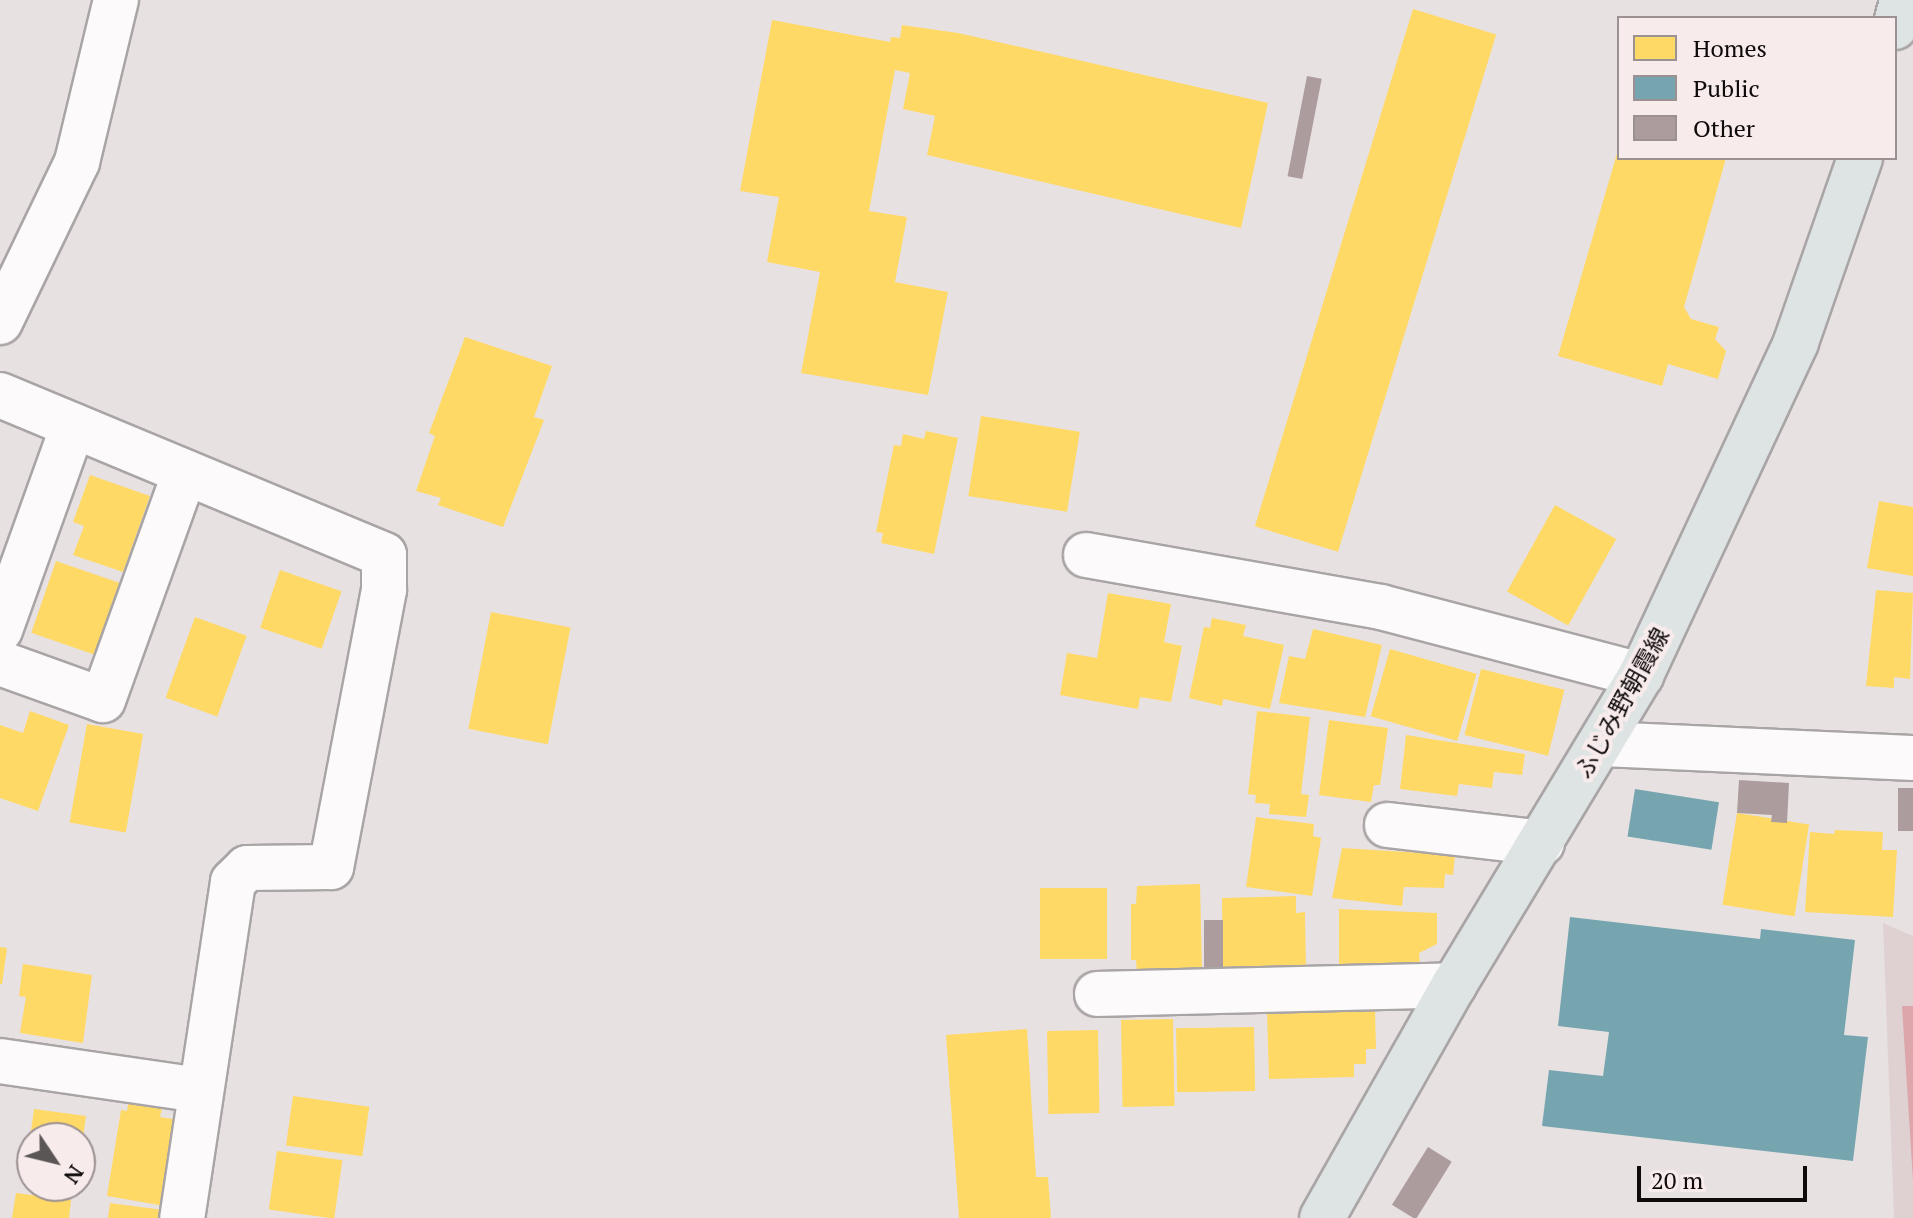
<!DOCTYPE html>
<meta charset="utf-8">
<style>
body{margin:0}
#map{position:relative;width:1913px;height:1218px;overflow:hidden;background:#e8e1e2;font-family:"PT Serif","Noto Sans JP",serif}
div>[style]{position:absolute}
.built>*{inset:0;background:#dfd1d2}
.water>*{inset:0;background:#dca6aa}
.homes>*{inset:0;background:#ffd966;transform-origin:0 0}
.public>*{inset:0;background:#76a5af;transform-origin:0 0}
.building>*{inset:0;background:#ac9c9e;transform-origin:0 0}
.roads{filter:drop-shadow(2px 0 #a9a4a5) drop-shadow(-2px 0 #a9a4a5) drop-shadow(0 2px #a9a4a5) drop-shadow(0 -2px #a9a4a5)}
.minor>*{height:44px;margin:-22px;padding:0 22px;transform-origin:22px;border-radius:22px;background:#fcfafb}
.major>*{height:44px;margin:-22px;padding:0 22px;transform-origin:22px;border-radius:22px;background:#dee4e3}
span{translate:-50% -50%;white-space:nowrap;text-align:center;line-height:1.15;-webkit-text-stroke:8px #f8ebec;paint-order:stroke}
.street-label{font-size:24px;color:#0f0b0b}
.legend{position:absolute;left:1617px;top:16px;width:280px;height:144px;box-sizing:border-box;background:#f8ebec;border:2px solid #9b9192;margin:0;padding:10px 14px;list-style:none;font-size:24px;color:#0f0b0b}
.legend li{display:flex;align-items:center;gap:16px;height:40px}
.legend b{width:40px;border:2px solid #9b9192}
.north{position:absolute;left:16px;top:1122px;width:80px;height:80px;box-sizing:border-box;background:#f8ebec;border:2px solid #9b9192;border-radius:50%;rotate:125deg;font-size:22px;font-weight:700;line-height:32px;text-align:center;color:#0f0b0b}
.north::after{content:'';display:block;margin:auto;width:28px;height:36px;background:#5b5656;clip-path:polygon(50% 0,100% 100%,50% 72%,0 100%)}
.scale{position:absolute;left:1637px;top:1166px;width:170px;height:36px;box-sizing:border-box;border:4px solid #0f0b0b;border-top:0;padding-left:10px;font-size:24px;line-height:28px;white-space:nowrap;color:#0f0b0b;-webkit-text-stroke:6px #f8ebec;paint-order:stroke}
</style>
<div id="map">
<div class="built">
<div style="clip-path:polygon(1883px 923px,1913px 936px,1913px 1218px,1894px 1218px)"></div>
</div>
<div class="water">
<div style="clip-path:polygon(1913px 1006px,1913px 1181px,1902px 1006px)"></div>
</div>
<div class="homes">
<div style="left:1413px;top:9px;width:87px;height:541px;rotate:17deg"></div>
<div style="clip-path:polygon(772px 20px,890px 42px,891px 37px,900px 38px,902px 25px,958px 33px,1268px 103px,1241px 228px,927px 155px,935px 116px,903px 109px,910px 73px,895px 70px,869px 211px,907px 217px,895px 282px,948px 292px,928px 395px,801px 373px,820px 272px,767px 262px,779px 197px,740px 191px)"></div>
<div style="clip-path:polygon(1618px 150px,1619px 158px,1726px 158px,1684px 307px,1691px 319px,1719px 327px,1715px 339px,1726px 351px,1718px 379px,1668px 364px,1662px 386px,1558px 356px)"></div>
<div style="clip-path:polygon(465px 337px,552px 366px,534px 417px,544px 420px,503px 527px,438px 505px,441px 498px,416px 491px,435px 436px,429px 433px)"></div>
<div style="left:981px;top:416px;width:100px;height:81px;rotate:9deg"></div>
<div style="clip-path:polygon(926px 431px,958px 438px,934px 554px,881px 543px,883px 533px,876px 532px,894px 445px,901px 446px,903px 434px,924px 439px)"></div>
<div style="clip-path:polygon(90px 475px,150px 496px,123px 572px,73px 555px,84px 526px,73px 522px)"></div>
<div style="clip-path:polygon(1879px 501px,1913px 507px,1913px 576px,1867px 568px)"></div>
<div style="left:1555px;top:505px;width:70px;height:99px;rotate:29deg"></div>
<div style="left:56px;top:561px;width:73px;height:76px;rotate:19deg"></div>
<div style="left:280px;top:570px;width:65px;height:61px;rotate:19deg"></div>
<div style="clip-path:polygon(1876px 590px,1913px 593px,1910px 679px,1894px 677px,1894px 688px,1866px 686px)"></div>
<div style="clip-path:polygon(1108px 593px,1171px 604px,1164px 642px,1182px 646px,1171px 702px,1140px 697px,1138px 709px,1060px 695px,1067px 653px,1097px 658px)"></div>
<div style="left:491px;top:612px;width:81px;height:119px;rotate:11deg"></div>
<div style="left:195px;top:617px;width:55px;height:86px;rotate:20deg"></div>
<div style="clip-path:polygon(1212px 618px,1246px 625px,1243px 636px,1284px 645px,1270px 709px,1223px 699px,1222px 706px,1189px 698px,1204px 627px,1210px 628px)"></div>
<div style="clip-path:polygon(1313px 629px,1382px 645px,1365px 717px,1279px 703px,1289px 656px,1305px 659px)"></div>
<div style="left:1390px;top:649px;width:90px;height:70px;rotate:16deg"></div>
<div style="left:1481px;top:669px;width:86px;height:68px;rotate:14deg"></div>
<div style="clip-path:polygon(30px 711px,69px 725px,38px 811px,0 798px,0 725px,23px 733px)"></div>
<div style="clip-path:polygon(1257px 711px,1310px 717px,1301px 794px,1309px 795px,1306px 817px,1269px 814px,1270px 804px,1255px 803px,1256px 795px,1248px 794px)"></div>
<div style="clip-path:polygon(1329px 720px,1388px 728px,1380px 785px,1374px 785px,1371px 802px,1319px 795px)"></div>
<div style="left:87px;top:724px;width:57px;height:100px;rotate:10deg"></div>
<div style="clip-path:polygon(1406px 735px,1525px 754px,1522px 775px,1494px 772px,1492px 788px,1459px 784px,1457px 796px,1400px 789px)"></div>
<div style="left:1737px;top:813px;width:73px;height:93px;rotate:9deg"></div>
<div style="clip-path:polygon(1256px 817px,1314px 824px,1313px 836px,1321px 838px,1312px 896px,1246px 887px)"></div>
<div style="clip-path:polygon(1835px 830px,1883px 832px,1882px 850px,1897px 850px,1893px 917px,1805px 912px,1810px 832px,1834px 834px)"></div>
<div style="clip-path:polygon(1342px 848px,1455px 855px,1453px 875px,1445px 874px,1444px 888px,1404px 887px,1402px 906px,1332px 898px)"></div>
<div style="clip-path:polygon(1200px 884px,1202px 971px,1137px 972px,1136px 960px,1131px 960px,1131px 904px,1136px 904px,1137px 886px)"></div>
<div style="left:1040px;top:888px;width:67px;height:71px"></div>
<div style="clip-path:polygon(1296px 896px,1296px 913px,1305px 912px,1306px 967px,1223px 969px,1222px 898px)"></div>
<div style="clip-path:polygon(1339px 909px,1437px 913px,1437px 944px,1419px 953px,1420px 965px,1339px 966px)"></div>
<div style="clip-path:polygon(0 947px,7px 948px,2px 984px,0 984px)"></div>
<div style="clip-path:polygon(23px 964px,92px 975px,83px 1043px,20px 1033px,26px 997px,19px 996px)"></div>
<div style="clip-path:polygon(1375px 1009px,1376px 1049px,1366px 1049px,1366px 1064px,1354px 1064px,1354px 1077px,1269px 1079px,1267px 1011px)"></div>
<div style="left:1173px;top:1019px;width:87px;height:52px;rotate:89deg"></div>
<div style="left:1254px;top:1027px;width:64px;height:78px;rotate:89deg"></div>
<div style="clip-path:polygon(1027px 1029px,1036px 1177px,1048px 1177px,1051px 1218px,959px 1218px,946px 1035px)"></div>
<div style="left:1098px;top:1030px;width:83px;height:51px;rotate:89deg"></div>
<div style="left:293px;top:1096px;width:77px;height:50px;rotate:8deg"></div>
<div style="clip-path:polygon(129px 1099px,163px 1104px,160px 1117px,178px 1120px,165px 1206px,107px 1196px,121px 1110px,127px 1111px)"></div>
<div style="clip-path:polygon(34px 1109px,86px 1116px,82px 1144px,80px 1138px,30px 1138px)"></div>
<div style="clip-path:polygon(30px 1139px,32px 1139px,32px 1185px,24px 1184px)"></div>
<div style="left:277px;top:1151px;width:66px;height:59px;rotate:8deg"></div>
<div style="clip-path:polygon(16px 1193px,71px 1200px,69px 1218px,12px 1218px)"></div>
<div style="clip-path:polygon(110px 1203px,163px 1210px,162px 1218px,108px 1218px)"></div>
</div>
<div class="public">
<div style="left:1635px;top:789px;width:85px;height:48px;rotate:9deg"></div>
<div style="clip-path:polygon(1570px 917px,1760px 939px,1761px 929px,1855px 940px,1844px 1035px,1868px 1037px,1853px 1161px,1542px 1126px,1549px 1070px,1603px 1076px,1609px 1032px,1558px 1026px)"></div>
</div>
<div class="building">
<div style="left:1307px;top:76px;width:15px;height:102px;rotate:11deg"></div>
<div style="clip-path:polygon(1739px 780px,1789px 783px,1787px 823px,1771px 822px,1772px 815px,1737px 813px)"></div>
<div style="left:1898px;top:788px;width:15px;height:43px"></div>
<div style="left:1204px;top:920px;width:19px;height:49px"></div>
<div style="left:1428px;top:1147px;width:28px;height:68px;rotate:32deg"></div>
</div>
<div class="roads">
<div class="minor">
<div style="left:0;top:322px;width:178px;rotate:-64.3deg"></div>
<div style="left:77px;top:162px;width:167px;rotate:-76.5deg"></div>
<div style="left:0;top:395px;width:416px;rotate:22.6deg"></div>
<div style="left:384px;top:555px;width:35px;rotate:90deg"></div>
<div style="left:384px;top:590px;width:282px;rotate:100.8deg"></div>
<div style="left:331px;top:867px;width:84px;rotate:179.3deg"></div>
<div style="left:247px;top:868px;width:20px;rotate:135deg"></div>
<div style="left:233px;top:882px;width:340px;rotate:98.6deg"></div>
<div style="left:1086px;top:555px;width:300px;rotate:10deg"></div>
<div style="left:1381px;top:607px;width:269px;rotate:14.7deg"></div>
<div style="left:0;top:630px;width:217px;rotate:-70.3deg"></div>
<div style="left:0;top:663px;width:109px;rotate:19.8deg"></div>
<div style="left:103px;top:700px;width:242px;rotate:-70.2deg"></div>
<div style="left:1603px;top:744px;width:310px;rotate:2.6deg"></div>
<div style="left:1387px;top:825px;width:156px;rotate:6.6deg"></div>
<div style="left:1097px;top:994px;width:357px;rotate:-1.4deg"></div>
<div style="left:0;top:1061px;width:202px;rotate:8.3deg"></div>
</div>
<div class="major">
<div style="left:1895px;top:27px;width:28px;rotate:-75deg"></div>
<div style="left:1322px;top:1218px;width:268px;rotate:-60.5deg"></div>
<div style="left:1454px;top:985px;width:362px;rotate:-58.9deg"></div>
<div style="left:1641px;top:675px;width:367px;rotate:-65deg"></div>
<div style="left:1796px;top:342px;width:195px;rotate:-70.8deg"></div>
</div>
</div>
<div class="street-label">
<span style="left:1622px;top:703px;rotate:-61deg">ふじみ野朝霞線</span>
</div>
<ul class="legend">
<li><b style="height:22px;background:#ffd966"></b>Homes</li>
<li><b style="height:22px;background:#76a5af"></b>Public</li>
<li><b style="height:22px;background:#ac9c9e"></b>Other</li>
</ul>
<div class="north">N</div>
<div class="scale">20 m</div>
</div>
